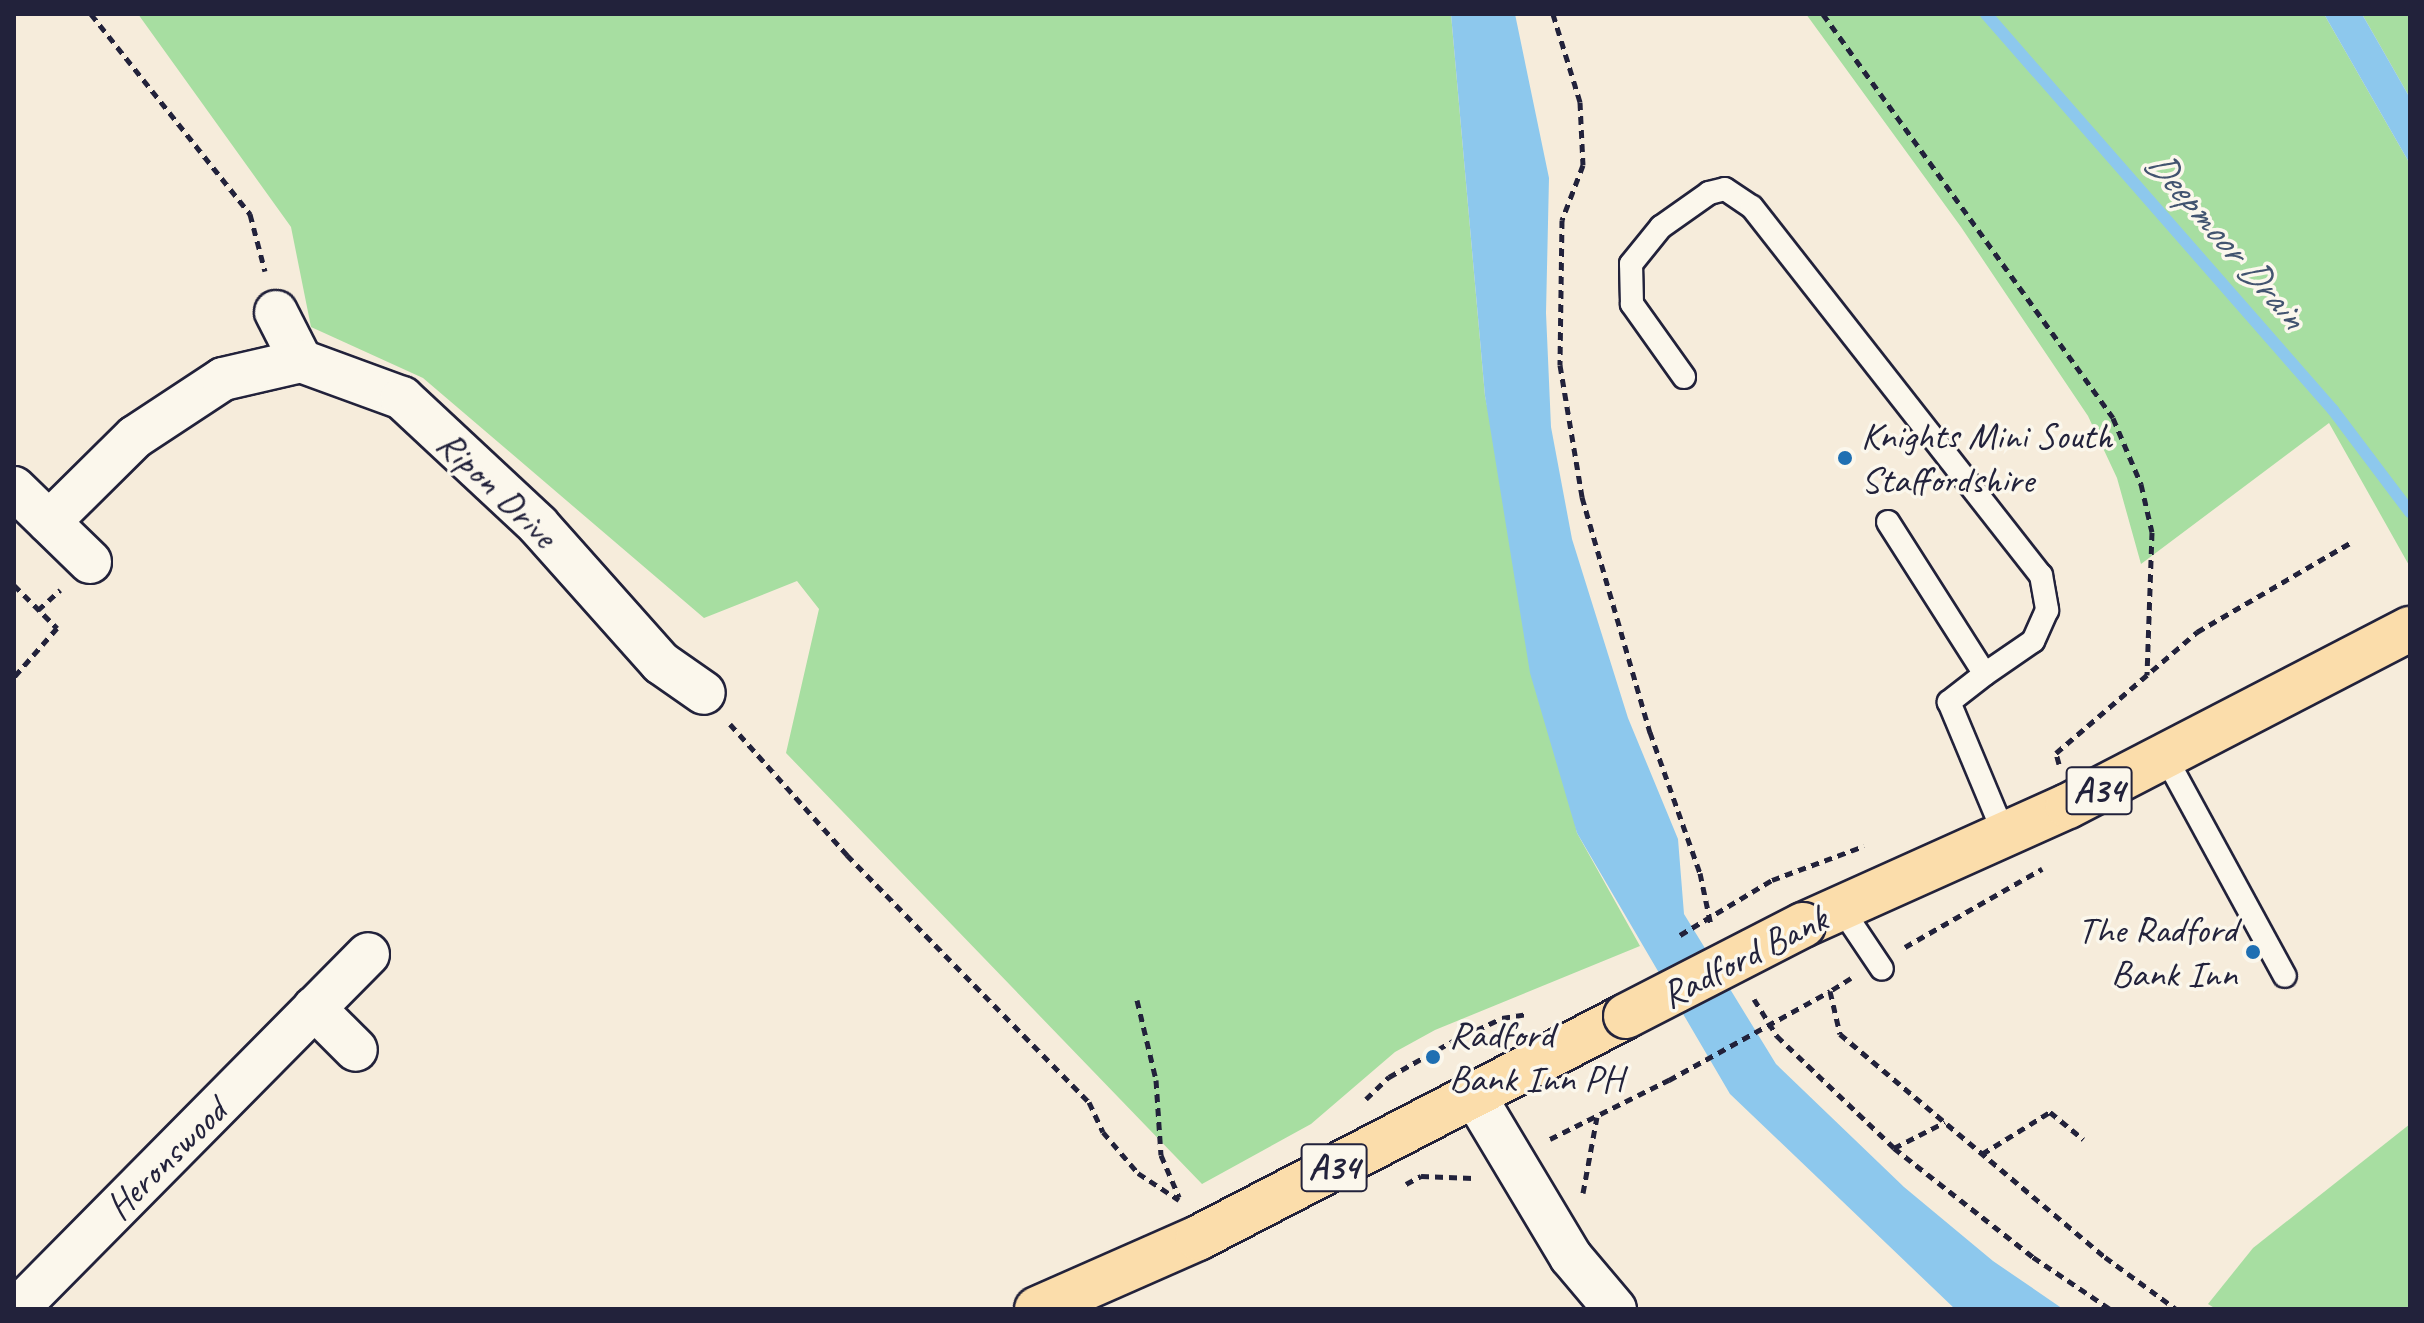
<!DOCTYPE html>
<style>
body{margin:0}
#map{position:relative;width:2424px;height:1323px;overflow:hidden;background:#f6ecdb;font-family:Caveat,sans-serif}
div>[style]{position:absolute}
.green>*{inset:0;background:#a7dea1}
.water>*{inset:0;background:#8dc8ed}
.stream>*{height:12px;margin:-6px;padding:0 6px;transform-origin:6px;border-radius:6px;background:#8dc8ed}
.path>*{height:5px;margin-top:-2.5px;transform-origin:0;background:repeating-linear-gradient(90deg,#22223b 0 8px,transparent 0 14px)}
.roads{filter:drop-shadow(2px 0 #22223b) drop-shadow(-2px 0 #22223b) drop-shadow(0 2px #22223b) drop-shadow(0 -2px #22223b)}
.lane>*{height:22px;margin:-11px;padding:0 11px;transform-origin:11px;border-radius:11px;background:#fbf7ec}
.street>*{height:42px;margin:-21px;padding:0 21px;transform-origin:21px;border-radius:21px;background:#fbf7ec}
.highway>*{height:44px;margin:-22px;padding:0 22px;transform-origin:22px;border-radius:22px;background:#fbddab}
.path-bridge>*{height:5px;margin-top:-2.5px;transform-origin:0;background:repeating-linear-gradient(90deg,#22223b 0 8px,transparent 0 14px)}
.bridges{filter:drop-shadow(2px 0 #22223b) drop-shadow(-2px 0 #22223b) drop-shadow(0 2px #22223b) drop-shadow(0 -2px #22223b)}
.highway-bridge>*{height:44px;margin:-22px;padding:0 22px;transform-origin:22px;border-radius:22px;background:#fbddab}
.dots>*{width:22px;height:22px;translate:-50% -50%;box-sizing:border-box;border:4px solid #fbf7ec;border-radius:50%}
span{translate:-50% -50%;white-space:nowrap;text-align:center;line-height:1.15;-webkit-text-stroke:7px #fbf7ec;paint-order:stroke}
.shield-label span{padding:2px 6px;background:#fbf7ec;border:2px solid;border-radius:6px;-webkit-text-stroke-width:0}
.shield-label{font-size:36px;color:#22223b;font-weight:700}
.poi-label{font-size:38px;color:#22223b}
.left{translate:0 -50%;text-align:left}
.right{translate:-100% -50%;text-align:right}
.street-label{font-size:38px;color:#22223b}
.water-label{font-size:40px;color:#425470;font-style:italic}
.frame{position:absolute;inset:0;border:16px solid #22223b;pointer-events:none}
</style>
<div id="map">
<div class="green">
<div style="clip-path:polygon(138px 14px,1451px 14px,1485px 396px,1577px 833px,1640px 946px,1435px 1030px,1395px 1052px,1311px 1124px,1202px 1184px,786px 753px,819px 609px,797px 581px,704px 618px,423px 378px,311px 327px,291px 227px)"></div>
<div style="clip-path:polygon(1806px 14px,2324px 14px,2410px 164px,2410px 567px,2329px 423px,2141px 564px,2117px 478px,2088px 416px,1961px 227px)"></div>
<div style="clip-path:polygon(2362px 14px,2410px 14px,2410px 98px)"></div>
<div style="clip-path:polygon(2410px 1124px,2410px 1309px,2216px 1309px,2208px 1304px,2253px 1248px)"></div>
</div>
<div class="water">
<div style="clip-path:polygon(1451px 14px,1515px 14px,1549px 178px,1546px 313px,1551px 427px,1572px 539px,1628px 718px,1678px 839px,1684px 914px,1776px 1064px,1904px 1187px,1993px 1261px,2063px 1309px,1955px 1309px,1730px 1094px,1577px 833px,1530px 673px,1485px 396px)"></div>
<div style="clip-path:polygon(2324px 14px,2362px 14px,2410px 98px,2410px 164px)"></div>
</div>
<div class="stream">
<div style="left:1986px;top:14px;width:527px;rotate:48.77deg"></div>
<div style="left:2333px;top:410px;width:128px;rotate:53deg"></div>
</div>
<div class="path">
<div style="left:91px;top:14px;width:256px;rotate:51.5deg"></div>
<div style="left:250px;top:214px;width:59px;rotate:75.3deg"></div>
<div style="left:1553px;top:14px;width:92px;rotate:72.9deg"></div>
<div style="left:1580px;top:102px;width:63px;rotate:87.3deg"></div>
<div style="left:1583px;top:165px;width:59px;rotate:110.9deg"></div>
<div style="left:1562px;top:220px;width:145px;rotate:90.8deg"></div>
<div style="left:1560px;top:365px;width:134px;rotate:80.5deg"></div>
<div style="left:1582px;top:497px;width:245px;rotate:73.9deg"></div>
<div style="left:1650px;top:732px;width:150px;rotate:70.5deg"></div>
<div style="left:1700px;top:873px;width:53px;rotate:78.1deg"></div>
<div style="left:1823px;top:14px;width:497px;rotate:54.3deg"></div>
<div style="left:2113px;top:418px;width:72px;rotate:67deg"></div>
<div style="left:2141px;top:484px;width:49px;rotate:77.1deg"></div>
<div style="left:2152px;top:532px;width:143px;rotate:92deg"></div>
<div style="left:14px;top:585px;width:61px;rotate:45deg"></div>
<div style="left:57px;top:628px;width:65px;rotate:131.3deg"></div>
<div style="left:38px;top:610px;width:30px;rotate:-42deg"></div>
<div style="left:730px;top:724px;width:176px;rotate:48.2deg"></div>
<div style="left:847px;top:855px;width:346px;rotate:45.6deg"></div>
<div style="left:1089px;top:1102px;width:33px;rotate:65deg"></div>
<div style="left:1103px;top:1132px;width:54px;rotate:49.5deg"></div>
<div style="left:1138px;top:1173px;width:49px;rotate:33.4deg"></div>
<div style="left:2059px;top:764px;width:11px;rotate:-105deg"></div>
<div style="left:2056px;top:753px;width:186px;rotate:-40.6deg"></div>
<div style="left:2197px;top:632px;width:177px;rotate:-30.2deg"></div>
<div style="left:1772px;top:880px;width:98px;rotate:-20.3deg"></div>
<div style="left:1905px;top:947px;width:158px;rotate:-29.7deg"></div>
<div style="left:1851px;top:978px;width:25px;rotate:148deg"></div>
<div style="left:1830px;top:991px;width:44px;rotate:76.9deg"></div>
<div style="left:1840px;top:1034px;width:346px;rotate:40.1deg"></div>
<div style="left:2105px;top:1257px;width:88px;rotate:36.2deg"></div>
<div style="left:1754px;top:999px;width:44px;rotate:58.1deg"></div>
<div style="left:1777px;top:1036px;width:162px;rotate:43.7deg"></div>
<div style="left:1894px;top:1148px;width:177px;rotate:38.1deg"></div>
<div style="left:2033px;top:1257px;width:93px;rotate:34deg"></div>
<div style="left:1137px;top:1000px;width:82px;rotate:76.6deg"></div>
<div style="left:1156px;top:1080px;width:75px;rotate:86.2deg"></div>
<div style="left:1161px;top:1155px;width:46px;rotate:66.8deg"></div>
<div style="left:1366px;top:1099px;width:32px;rotate:-44deg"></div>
<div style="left:1389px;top:1077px;width:71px;rotate:-29.4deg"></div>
<div style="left:1451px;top:1042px;width:56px;rotate:-25.2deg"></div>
<div style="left:1502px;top:1018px;width:26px;rotate:-9deg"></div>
<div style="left:1550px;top:1139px;width:133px;rotate:-26.4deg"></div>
<div style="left:1894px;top:1148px;width:57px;rotate:-27deg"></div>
<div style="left:1982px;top:1154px;width:80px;rotate:-31.7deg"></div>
<div style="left:2050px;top:1112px;width:43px;rotate:39.3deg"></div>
<div style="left:1406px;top:1184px;width:17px;rotate:-28deg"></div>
<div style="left:1421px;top:1176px;width:52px;rotate:2.2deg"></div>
<div style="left:1583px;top:1193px;width:77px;rotate:-79.6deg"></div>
</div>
<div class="roads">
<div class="lane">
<div style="left:1684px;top:377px;width:90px;rotate:-125.5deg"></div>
<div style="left:1632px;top:304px;width:40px;rotate:-91.4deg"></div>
<div style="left:1631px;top:264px;width:48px;rotate:-51deg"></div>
<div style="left:1661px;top:227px;width:59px;rotate:-35.3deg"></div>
<div style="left:1709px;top:193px;width:16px;rotate:-14deg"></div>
<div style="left:1725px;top:189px;width:32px;rotate:34deg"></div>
<div style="left:1752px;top:207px;width:468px;rotate:51.9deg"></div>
<div style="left:2041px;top:575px;width:36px;rotate:80deg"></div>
<div style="left:2047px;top:610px;width:34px;rotate:114deg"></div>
<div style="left:2033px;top:641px;width:58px;rotate:145.5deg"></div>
<div style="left:1888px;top:522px;width:180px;rotate:57.5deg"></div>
<div style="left:1985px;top:674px;width:46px;rotate:142.1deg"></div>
<div style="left:1949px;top:702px;width:145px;rotate:67.3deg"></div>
<div style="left:2166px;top:758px;width:248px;rotate:61.4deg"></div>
<div style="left:1841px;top:908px;width:73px;rotate:56.1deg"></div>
</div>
<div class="street">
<div style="left:276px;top:312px;width:55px;rotate:63deg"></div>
<div style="left:14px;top:488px;width:106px;rotate:44.2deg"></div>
<div style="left:49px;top:522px;width:121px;rotate:-44.7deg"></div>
<div style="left:135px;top:437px;width:105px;rotate:-33.4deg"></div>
<div style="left:223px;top:379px;width:80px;rotate:-13deg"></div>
<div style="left:301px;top:361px;width:108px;rotate:20.1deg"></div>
<div style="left:402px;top:398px;width:186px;rotate:43deg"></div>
<div style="left:538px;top:525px;width:185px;rotate:48.3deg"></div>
<div style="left:661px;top:663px;width:52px;rotate:34.9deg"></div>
<div style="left:314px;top:1008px;width:59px;rotate:45deg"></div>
<div style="left:1474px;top:1095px;width:189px;rotate:59.1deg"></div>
<div style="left:1571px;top:1257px;width:68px;rotate:49.8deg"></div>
<div style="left:17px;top:1309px;width:499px;rotate:-45.3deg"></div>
</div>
<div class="highway">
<div style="left:1803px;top:925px;width:290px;rotate:-24.2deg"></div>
<div style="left:2068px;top:806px;width:385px;rotate:-27.4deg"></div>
<div style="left:1037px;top:1309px;width:176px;rotate:-23.8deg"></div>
<div style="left:1198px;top:1238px;width:482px;rotate:-27.4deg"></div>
</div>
</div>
<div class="path-bridge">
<div style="left:1680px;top:935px;width:107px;rotate:-30.9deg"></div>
<div style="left:1669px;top:1080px;width:184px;rotate:-28.9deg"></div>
</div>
<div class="bridges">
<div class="highway-bridge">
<div style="left:1626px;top:1016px;width:199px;rotate:-27.2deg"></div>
</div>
</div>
<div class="dots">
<div style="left:1845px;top:458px;background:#1f6fb2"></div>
<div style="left:2253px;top:952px;background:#1f6fb2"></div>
<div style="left:1433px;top:1057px;background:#1f6fb2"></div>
</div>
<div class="shield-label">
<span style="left:2099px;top:791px">A34</span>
<span style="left:1334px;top:1168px">A34</span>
</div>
<div class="poi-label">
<span class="left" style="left:1861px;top:458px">Knights Mini South<br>Staffordshire</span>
<span class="right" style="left:2237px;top:952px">The Radford<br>Bank Inn</span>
<span class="left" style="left:1449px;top:1057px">Radford<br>Bank Inn PH</span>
</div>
<div class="street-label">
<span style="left:497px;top:489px;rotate:44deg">Ripon Drive</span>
<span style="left:1744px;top:957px;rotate:-27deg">Radford Bank</span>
<span style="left:166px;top:1159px;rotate:-45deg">Heronswood</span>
</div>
<div class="water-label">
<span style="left:2226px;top:239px;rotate:49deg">Deepmoor Drain</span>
</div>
<div class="frame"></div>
</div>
